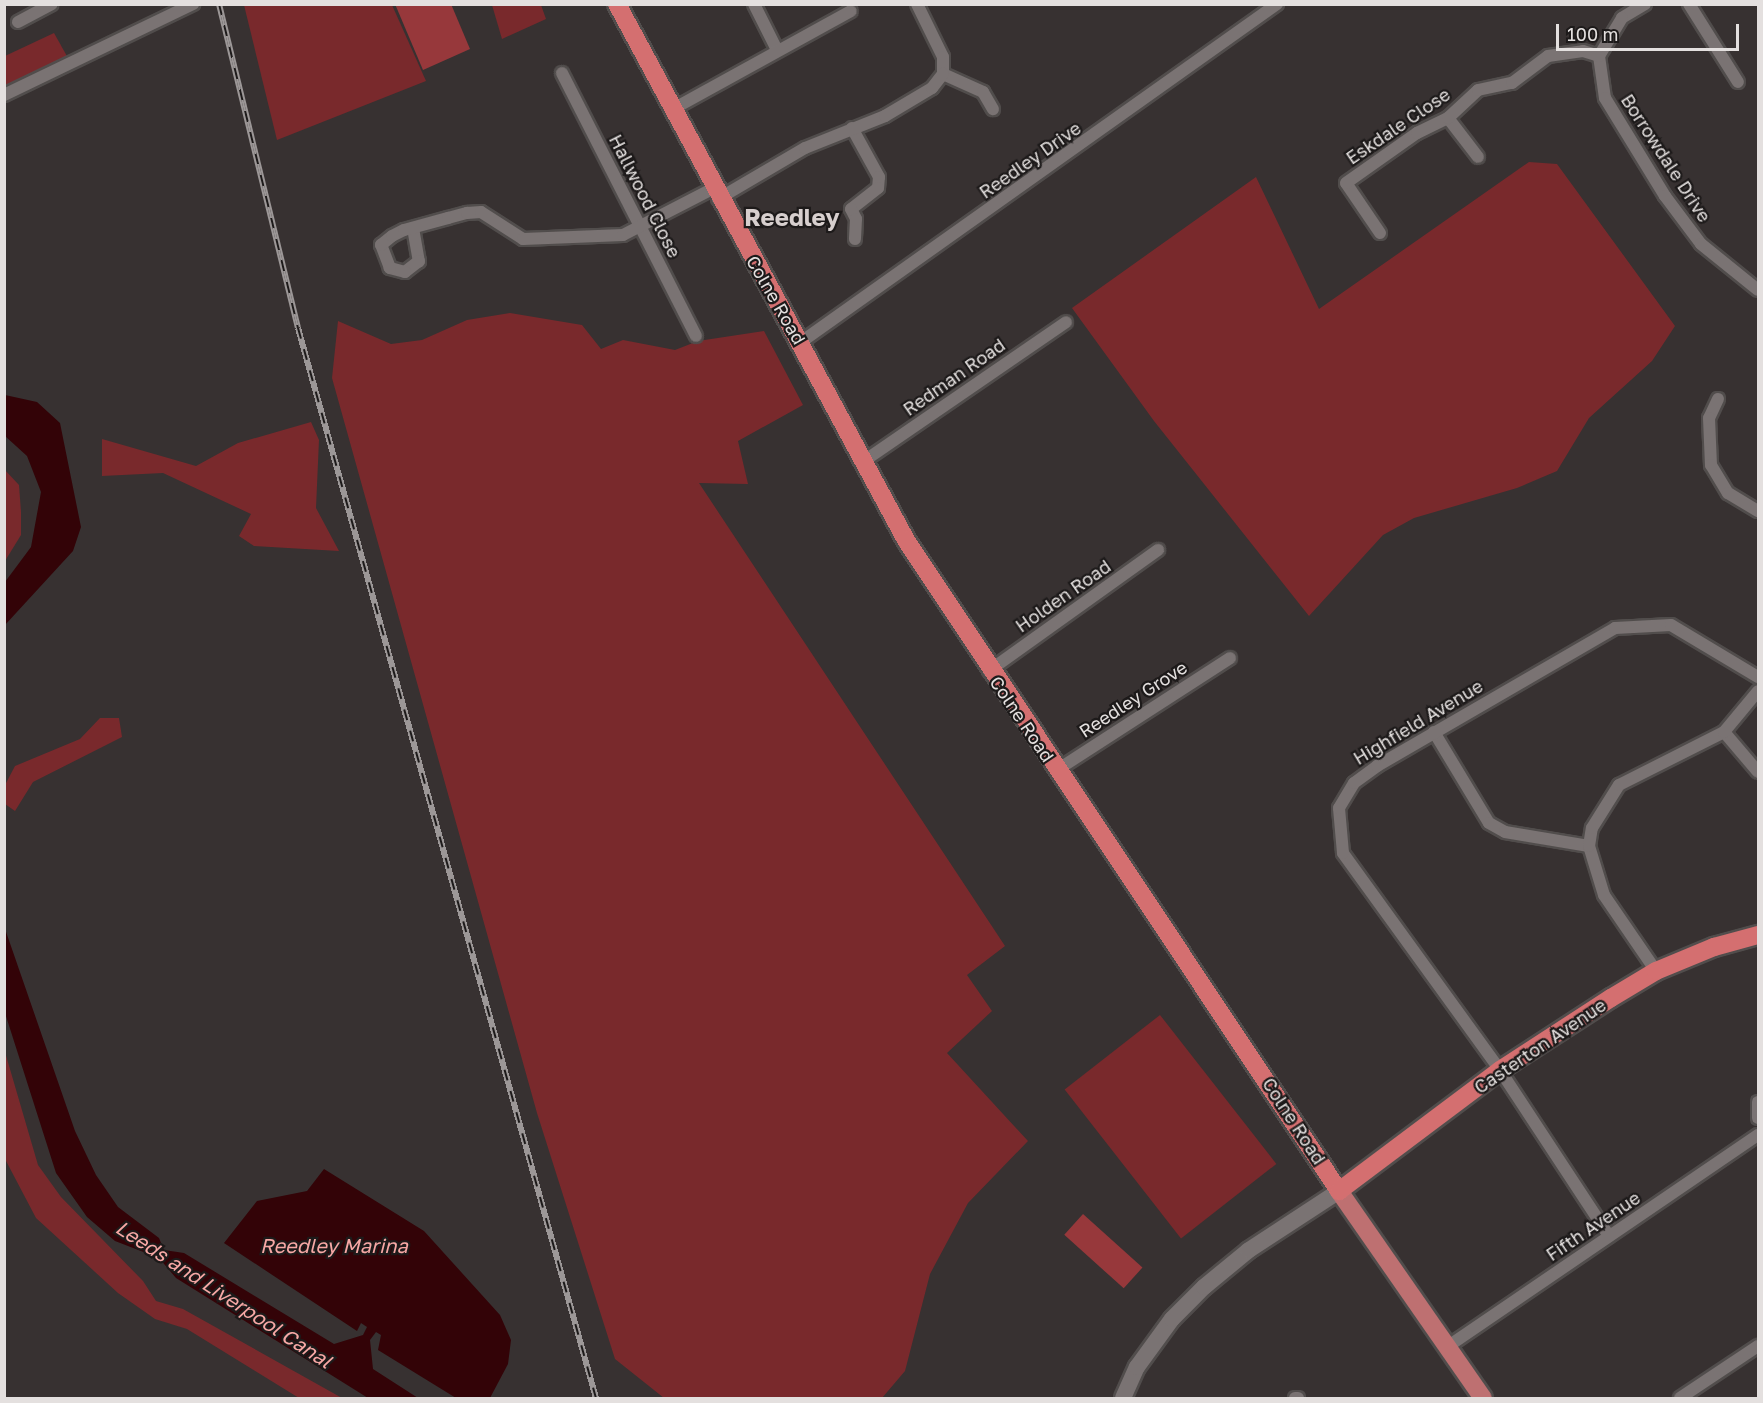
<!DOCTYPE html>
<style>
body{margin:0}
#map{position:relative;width:1763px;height:1403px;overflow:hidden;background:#373131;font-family:"Golos Text",sans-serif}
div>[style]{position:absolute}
.green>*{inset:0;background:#79292c;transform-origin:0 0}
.water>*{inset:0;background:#330307}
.building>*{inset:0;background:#97383b;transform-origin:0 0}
.roads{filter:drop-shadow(2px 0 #514d4c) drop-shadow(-2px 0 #514d4c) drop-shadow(0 2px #514d4c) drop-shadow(0 -2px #514d4c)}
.minor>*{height:12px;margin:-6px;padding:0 6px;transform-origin:6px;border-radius:6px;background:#7a7373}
.tertiary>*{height:16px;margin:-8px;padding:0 8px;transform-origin:8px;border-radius:8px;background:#7a7373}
.primary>*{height:18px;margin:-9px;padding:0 9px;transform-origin:9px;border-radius:9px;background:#be7071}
.trunk>*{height:18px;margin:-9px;padding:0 9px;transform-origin:9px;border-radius:9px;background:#d46f70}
.rail>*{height:6px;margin-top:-3px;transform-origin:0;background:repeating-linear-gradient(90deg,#1d1a1a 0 11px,#9c9797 0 22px);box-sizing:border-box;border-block:2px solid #9c9797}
span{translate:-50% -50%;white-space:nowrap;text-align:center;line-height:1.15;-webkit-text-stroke:4.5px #1d1a1a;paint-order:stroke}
.street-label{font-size:18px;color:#e4e0df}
.water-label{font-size:20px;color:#f7a8a5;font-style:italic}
.district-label{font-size:24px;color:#d7cfce;font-weight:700}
.frame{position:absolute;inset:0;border:6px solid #e4e0df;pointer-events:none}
.scale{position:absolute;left:1556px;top:24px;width:183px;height:27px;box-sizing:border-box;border:3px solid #e4e0df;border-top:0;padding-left:8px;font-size:18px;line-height:21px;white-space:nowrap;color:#e4e0df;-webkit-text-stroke:4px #1d1a1a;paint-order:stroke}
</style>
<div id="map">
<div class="green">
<div style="clip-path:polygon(244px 5px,392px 5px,426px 81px,277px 140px)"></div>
<div style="clip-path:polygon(492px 5px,541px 5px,546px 19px,502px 39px)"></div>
<div style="clip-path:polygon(54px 33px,68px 58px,5px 91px,5px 56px)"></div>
<div style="clip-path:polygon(1529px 162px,1557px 164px,1675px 326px,1652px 361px,1589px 418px,1557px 471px,1517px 488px,1414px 518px,1383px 535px,1309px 616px,1154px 421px,1072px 308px,1256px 177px,1319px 309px)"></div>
<div style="clip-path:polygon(510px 313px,582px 325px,601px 349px,623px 340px,675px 350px,698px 341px,764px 331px,803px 405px,738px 441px,748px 484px,699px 483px,1005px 946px,967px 975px,992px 1011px,947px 1053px,1028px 1141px,968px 1203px,930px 1274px,905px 1371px,882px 1398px,664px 1398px,615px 1359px,537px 1113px,332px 378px,338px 321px,391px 344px,422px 340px,467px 320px)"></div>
<div style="clip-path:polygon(311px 422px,319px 440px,316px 508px,339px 551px,254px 546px,239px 536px,251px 514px,163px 473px,102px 476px,102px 439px,196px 466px,238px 443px)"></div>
<div style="clip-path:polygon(4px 469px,19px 485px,21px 512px,21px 535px,5px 561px)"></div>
<div style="clip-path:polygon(100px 718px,119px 718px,122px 737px,33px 782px,15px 811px,5px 804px,5px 785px,15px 766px,80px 739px)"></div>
<div style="left:1160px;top:1015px;width:189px;height:121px;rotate:52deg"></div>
<div style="clip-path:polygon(5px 1052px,38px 1165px,61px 1197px,143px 1281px,156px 1301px,183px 1309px,342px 1398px,299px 1398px,187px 1329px,155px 1319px,118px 1293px,36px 1218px,5px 1159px)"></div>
</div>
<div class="water">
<div style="clip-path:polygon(5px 395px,37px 402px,60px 423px,81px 527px,73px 551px,5px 625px,5px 582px,31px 547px,41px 492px,27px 456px,5px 436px)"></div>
<div style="clip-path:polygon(4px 926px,75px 1131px,96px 1175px,118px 1207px,159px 1238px,164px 1250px,184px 1253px,334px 1344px,363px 1335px,367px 1327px,361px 1323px,357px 1331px,224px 1243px,257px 1201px,307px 1191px,324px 1169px,424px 1231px,500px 1315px,511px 1340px,508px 1364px,490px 1398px,456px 1398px,378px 1350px,381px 1335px,376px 1332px,370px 1340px,373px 1369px,418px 1398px,368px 1398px,176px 1278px,159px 1258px,115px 1241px,87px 1217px,56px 1173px,5px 1013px)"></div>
</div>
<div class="building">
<div style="clip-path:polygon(395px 4px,451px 4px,470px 49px,423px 70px)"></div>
<div style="left:1083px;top:1214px;width:80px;height:28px;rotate:42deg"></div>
</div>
<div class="roads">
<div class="minor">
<div style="left:754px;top:4px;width:51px;rotate:63.4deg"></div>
<div style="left:917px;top:4px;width:59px;rotate:63.9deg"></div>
<div style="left:943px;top:57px;width:17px;rotate:90deg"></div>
<div style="left:1645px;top:4px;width:27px;rotate:149deg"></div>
<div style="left:1622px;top:18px;width:44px;rotate:121.2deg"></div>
<div style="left:1599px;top:56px;width:42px;rotate:81.9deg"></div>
<div style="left:1605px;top:98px;width:115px;rotate:58.5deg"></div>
<div style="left:1665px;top:196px;width:60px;rotate:53.1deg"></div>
<div style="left:1701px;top:244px;width:73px;rotate:38.9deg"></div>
<div style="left:1689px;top:4px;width:92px;rotate:57.9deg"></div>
<div style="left:18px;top:22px;width:38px;rotate:-28deg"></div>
<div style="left:562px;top:73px;width:295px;rotate:63deg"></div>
<div style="left:943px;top:74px;width:44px;rotate:24.2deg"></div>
<div style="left:983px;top:92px;width:20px;rotate:60deg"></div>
<div style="left:4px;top:95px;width:210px;rotate:-25.7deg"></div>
<div style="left:671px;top:110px;width:205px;rotate:-28.8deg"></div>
<div style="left:1448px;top:118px;width:49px;rotate:52.4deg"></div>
<div style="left:852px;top:128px;width:56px;rotate:61.1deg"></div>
<div style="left:879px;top:177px;width:11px;rotate:95deg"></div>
<div style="left:878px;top:188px;width:34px;rotate:142deg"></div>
<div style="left:851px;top:209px;width:11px;rotate:63deg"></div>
<div style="left:856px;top:219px;width:20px;rotate:93deg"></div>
<div style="left:718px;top:199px;width:101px;rotate:-30.4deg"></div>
<div style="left:805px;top:148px;width:86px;rotate:-21.8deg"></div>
<div style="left:885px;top:116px;width:55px;rotate:-30.8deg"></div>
<div style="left:932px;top:88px;width:18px;rotate:-52deg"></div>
<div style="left:413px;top:228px;width:34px;rotate:80deg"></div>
<div style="left:419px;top:261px;width:18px;rotate:142deg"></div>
<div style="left:405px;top:272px;width:16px;rotate:-165deg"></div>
<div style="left:390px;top:268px;width:25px;rotate:-111deg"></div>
<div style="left:381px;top:245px;width:14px;rotate:-39deg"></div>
<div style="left:392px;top:236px;width:13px;rotate:-27deg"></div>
<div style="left:404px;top:230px;width:46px;rotate:-15.3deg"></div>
<div style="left:448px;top:218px;width:20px;rotate:-15deg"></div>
<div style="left:467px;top:213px;width:14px;rotate:-4deg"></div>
<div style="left:481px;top:212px;width:50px;rotate:32.7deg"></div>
<div style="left:523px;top:239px;width:100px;rotate:-2.3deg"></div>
<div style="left:623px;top:235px;width:100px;rotate:-27.3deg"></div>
<div style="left:1380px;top:233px;width:60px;rotate:-124.2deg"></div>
<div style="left:1346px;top:183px;width:87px;rotate:-35.2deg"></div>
<div style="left:1417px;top:133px;width:34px;rotate:-26deg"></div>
<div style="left:1448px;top:118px;width:41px;rotate:-43deg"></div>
<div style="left:1478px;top:90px;width:35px;rotate:-12deg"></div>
<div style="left:1512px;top:83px;width:45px;rotate:-36.9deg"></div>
<div style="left:1548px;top:56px;width:35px;rotate:-8deg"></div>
<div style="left:1583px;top:51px;width:17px;rotate:17deg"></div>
<div style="left:801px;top:342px;width:584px;rotate:-35.38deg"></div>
<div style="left:1718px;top:399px;width:21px;rotate:115deg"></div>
<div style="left:1709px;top:418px;width:47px;rotate:87.6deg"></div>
<div style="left:1711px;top:465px;width:33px;rotate:59deg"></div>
<div style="left:1728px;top:493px;width:35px;rotate:31deg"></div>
<div style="left:864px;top:461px;width:245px;rotate:-34.5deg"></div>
<div style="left:989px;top:671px;width:208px;rotate:-35.6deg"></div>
<div style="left:1434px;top:732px;width:106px;rotate:58.9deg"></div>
<div style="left:1489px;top:823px;width:18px;rotate:29deg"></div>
<div style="left:1505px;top:832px;width:85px;rotate:9.5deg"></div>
<div style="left:1724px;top:732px;width:52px;rotate:49.6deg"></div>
<div style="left:1057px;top:770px;width:206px;rotate:-32.9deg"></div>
<div style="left:1656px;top:971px;width:92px;rotate:-124.4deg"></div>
<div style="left:1604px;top:895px;width:51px;rotate:-107deg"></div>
<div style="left:1589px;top:846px;width:18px;rotate:-81deg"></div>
<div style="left:1592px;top:828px;width:51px;rotate:-57.9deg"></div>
<div style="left:1619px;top:785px;width:118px;rotate:-26.8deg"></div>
<div style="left:1724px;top:732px;width:53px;rotate:-50.3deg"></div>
<div style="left:1758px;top:1102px;width:16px;rotate:90deg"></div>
<div style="left:1609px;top:1236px;width:199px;rotate:-123.3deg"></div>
<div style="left:1500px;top:1070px;width:268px;rotate:-125.9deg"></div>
<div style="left:1343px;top:853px;width:45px;rotate:-95.1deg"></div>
<div style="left:1339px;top:808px;width:29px;rotate:-59deg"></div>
<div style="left:1354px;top:783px;width:29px;rotate:-36deg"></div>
<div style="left:1377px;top:766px;width:275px;rotate:-30.1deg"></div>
<div style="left:1615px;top:628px;width:56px;rotate:-3.1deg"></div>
<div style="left:1671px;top:625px;width:101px;rotate:30.9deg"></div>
<div style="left:1447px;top:1347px;width:376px;rotate:-34.3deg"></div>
<div style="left:1295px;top:1398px;width:3px"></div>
<div style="left:1680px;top:1398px;width:94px;rotate:-33.7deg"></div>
</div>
<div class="tertiary">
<div style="left:1123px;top:1398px;width:34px;rotate:-66deg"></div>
<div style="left:1137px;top:1367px;width:59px;rotate:-53.9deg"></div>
<div style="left:1172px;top:1319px;width:45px;rotate:-45deg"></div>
<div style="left:1204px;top:1287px;width:58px;rotate:-39.4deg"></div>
<div style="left:1249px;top:1250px;width:108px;rotate:-33.2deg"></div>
</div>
<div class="primary">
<div style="left:1339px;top:1191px;width:252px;rotate:55.2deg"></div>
</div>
<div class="trunk">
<div style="left:617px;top:4px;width:609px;rotate:61.67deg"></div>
<div style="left:906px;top:540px;width:782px;rotate:56.37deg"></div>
<div style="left:1339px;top:1191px;width:201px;rotate:-36.9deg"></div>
<div style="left:1500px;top:1070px;width:132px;rotate:-33deg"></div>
<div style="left:1611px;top:998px;width:52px;rotate:-31deg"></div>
<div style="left:1656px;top:971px;width:63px;rotate:-22.5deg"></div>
<div style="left:1714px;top:947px;width:46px;rotate:-15.3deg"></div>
</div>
</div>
<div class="rail">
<div style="left:219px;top:4px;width:333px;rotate:76.3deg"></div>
<div style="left:298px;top:328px;width:1111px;rotate:74.44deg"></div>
</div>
<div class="street-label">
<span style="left:1398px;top:126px;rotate:-34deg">Eskdale Close</span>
<span style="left:1666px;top:158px;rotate:57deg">Borrowdale Drive</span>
<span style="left:1030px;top:160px;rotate:-35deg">Reedley Drive</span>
<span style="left:645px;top:196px;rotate:63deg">Hallwood Close</span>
<span style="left:776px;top:300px;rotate:60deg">Colne Road</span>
<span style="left:954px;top:377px;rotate:-35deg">Redman Road</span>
<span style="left:1063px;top:596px;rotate:-35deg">Holden Road</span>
<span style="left:1133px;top:699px;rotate:-33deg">Reedley Grove</span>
<span style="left:1022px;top:719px;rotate:56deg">Colne Road</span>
<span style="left:1418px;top:722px;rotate:-31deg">Highfield Avenue</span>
<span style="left:1540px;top:1046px;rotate:-34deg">Casterton Avenue</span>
<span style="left:1294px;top:1121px;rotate:57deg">Colne Road</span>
<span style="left:1593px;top:1226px;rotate:-34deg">Fifth Avenue</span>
</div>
<div class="water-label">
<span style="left:334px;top:1245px">Reedley Marina</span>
<span style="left:224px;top:1294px;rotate:33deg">Leeds and Liverpool Canal</span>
</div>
<div class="district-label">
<span style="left:792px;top:217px">Reedley</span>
</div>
<div class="frame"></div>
<div class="scale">100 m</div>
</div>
